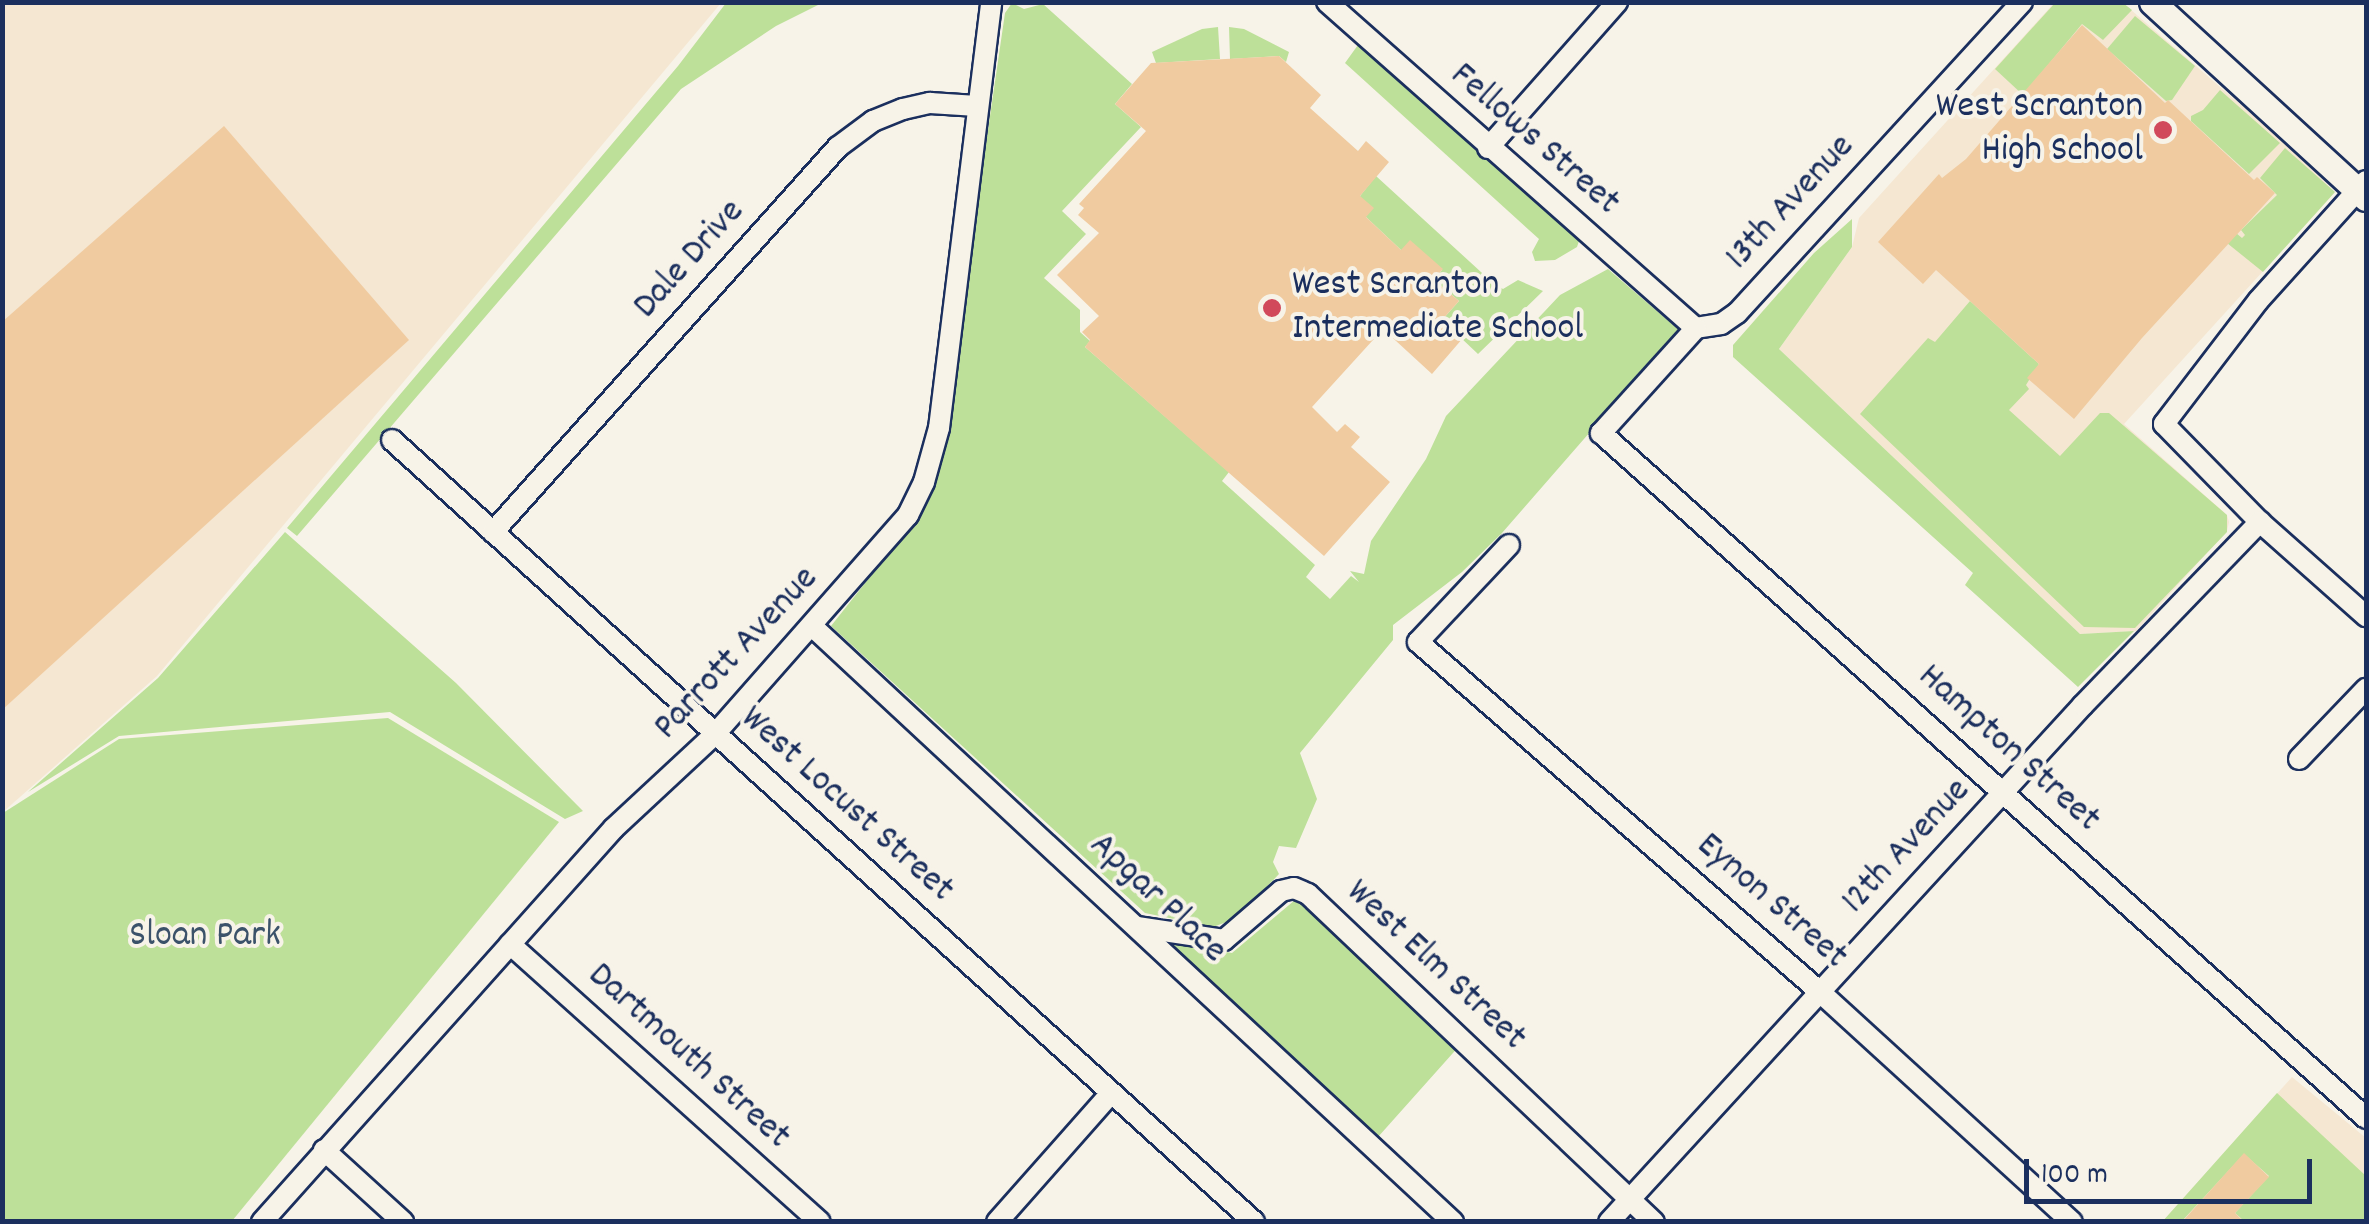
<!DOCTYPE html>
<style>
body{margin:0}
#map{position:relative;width:2369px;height:1224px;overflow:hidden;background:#f7f3e8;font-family:Dekko,sans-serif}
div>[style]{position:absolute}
.built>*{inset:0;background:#f5e7d2}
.green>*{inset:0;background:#bde099}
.building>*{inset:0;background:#f0cba0}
.roads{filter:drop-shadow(2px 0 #1b2f5e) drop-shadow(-2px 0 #1b2f5e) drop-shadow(0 2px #1b2f5e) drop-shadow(0 -2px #1b2f5e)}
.minor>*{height:20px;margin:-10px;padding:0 10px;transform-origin:10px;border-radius:10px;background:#f7f3e8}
.tertiary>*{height:25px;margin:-12.5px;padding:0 12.5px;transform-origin:12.5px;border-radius:12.5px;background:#f7f3e8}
.dots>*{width:28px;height:28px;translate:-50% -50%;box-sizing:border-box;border:5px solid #f7f3e8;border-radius:50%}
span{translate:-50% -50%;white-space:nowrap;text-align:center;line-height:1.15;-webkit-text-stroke:8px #f7f3e8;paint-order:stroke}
.poi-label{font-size:38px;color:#1b2f5e}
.right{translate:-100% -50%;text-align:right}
.left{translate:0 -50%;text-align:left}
.street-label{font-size:38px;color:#1b2f5e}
.park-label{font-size:38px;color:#3b526a}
.frame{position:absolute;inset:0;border:5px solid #1b2f5e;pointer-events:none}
.scale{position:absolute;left:2024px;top:1159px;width:288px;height:45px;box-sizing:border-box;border:5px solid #1b2f5e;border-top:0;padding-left:12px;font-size:30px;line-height:35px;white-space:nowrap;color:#1b2f5e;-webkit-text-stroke:8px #f7f3e8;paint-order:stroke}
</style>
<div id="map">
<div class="built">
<div style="clip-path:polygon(3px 3px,721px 3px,157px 676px,3px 812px)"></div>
<div style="clip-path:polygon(2054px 3px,2123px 3px,2285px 143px,2335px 192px,2124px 424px,2227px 515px,2229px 522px,2227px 531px,2136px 631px,2080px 634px,1779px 349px,1852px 247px,1859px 218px)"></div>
<div style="clip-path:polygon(2292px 1077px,2366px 1138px,2366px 1221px,2162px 1222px)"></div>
</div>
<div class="green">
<div style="clip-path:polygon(726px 3px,822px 3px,776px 26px,681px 89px,297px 536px,287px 528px,678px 66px)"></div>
<div style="clip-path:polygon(1012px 3px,1024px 9px,1043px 4px,1132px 84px,1115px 104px,1141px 127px,1062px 211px,1086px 234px,1044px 278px,1080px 310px,1080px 332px,1090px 341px,1085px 347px,1229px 472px,1222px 481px,1315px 565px,1306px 577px,1330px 599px,1351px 576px,1359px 582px,1350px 571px,1364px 574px,1371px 541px,1426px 459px,1446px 416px,1560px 295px,1608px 269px,1679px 330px,1502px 533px,1462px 572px,1393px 625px,1393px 640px,1300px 753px,1317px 799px,1296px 848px,1279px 846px,1273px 862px,1279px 874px,1237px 918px,1213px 927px,1145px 913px,831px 626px,912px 524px,939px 467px,1005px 13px)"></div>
<div style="clip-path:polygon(2055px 3px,2123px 3px,2132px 10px,2103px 40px,2082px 24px,2023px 95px,1995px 69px)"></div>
<div style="clip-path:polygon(2135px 16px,2195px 66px,2172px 100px,2166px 101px,2107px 49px)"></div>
<div style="clip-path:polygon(1218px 27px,1220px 59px,1156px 63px,1152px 52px,1202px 29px)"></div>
<div style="clip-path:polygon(1229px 27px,1244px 29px,1289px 52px,1286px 62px,1279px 56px,1230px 59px)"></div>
<div style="clip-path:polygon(1363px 38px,1582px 232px,1577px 247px,1555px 260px,1535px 261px,1532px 252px,1539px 239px,1345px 63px)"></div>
<div style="clip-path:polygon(2220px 90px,2280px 143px,2249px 174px,2191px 121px,2191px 116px,2203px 110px)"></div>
<div style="clip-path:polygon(2285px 148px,2335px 192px,2263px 272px,2227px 243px,2236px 233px,2242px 238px,2245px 235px,2241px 230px,2277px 195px,2260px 178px)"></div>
<div style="clip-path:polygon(1376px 176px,1493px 283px,1503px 289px,1518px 280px,1543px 291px,1478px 354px,1442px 320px,1459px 301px,1433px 279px,1442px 270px,1401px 250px,1366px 217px,1360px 196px)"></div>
<div style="clip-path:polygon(1852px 219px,1852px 247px,1779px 349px,2080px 634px,2134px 631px,2078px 687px,1965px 585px,1973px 573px,1733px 357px,1733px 345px,1814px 253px)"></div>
<div style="clip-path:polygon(1970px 301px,2039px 364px,2026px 385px,2029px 389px,2009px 410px,2060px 456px,2100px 413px,2109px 413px,2227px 515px,2227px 532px,2135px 628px,2084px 627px,1860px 414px,1928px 338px,1935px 342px)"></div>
<div style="clip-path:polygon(285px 532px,456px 683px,583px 811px,565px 819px,390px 712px,119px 736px,28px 792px,158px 678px)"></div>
<div style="clip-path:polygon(388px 718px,559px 822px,232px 1221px,3px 1221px,3px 813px,119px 739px)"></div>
<div style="clip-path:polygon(1295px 900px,1310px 905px,1461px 1044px,1378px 1137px,1159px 941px,1232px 953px)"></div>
<div style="clip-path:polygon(2277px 1093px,2366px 1176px,2366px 1221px,2244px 1221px,2235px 1213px,2269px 1176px,2244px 1154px,2182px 1221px,2162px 1222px)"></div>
</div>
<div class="building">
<div style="clip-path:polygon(2082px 25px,2165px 103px,2168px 100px,2254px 180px,2257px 177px,2275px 193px,2142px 338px,2074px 419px,2027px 378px,2039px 364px,1936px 270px,1923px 284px,1878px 242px,1939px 174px,1942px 178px,1966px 159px)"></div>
<div style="clip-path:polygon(1279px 56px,1321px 95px,1310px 108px,1358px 151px,1366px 141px,1389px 162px,1360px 196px,1374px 208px,1366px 217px,1401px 250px,1410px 240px,1443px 269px,1433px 279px,1459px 301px,1442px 320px,1463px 338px,1432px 374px,1383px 329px,1312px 407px,1337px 432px,1345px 424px,1360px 437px,1351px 447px,1390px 482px,1324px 556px,1085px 347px,1090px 340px,1082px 332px,1099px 316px,1057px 275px,1099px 233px,1078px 215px,1084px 208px,1079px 204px,1146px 131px,1115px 104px,1151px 63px)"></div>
<div style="clip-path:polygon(224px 126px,409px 340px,2px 710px,2px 322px)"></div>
<div style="clip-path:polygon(2244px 1153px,2269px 1177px,2235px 1213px,2244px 1222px,2182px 1222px)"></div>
</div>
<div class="roads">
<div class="minor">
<div style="left:1327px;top:2px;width:492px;rotate:41.5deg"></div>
<div style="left:2022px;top:2px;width:422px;rotate:132.5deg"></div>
<div style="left:1737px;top:313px;width:19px;rotate:145deg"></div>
<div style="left:1721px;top:324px;width:25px;rotate:171deg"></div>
<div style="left:1696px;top:328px;width:142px;rotate:132.1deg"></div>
<div style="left:1601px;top:433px;width:1027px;rotate:41.84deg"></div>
<div style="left:1488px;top:148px;width:195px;rotate:-48.5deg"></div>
<div style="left:2366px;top:181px;width:161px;rotate:132deg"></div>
<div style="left:2258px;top:301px;width:155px;rotate:127.4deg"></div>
<div style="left:2164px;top:424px;width:137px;rotate:45.6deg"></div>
<div style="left:2260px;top:522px;width:142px;rotate:41.6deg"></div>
<div style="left:392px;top:440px;width:1164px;rotate:42.21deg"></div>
<div style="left:493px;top:532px;width:517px;rotate:-48.14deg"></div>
<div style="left:838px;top:147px;width:44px;rotate:-36.6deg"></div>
<div style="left:873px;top:121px;width:32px;rotate:-22deg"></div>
<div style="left:903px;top:109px;width:28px;rotate:-13deg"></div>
<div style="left:930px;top:103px;width:47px;rotate:3.7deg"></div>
<div style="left:1509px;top:545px;width:133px;rotate:133.2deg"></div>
<div style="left:1418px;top:642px;width:533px;rotate:41.04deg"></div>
<div style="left:1820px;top:992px;width:341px;rotate:42.4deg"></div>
<div style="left:813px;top:627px;width:874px;rotate:42.91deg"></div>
<div style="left:2299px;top:759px;width:97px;rotate:-46.3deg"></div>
<div style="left:1137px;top:927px;width:88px;rotate:8.5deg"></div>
<div style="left:1224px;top:940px;width:75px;rotate:-40.7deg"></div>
<div style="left:1281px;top:891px;width:13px;rotate:-13deg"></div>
<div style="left:1294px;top:888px;width:15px;rotate:23deg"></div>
<div style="left:1308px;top:894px;width:477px;rotate:43.5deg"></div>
<div style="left:510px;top:944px;width:416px;rotate:41.9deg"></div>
<div style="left:324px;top:1150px;width:107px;rotate:42.3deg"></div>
<div style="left:262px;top:1222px;width:528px;rotate:-48.22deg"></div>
<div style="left:614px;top:828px;width:138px;rotate:-42.9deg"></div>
<div style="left:715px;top:734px;width:292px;rotate:-48.6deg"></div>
<div style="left:908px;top:515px;width:37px;rotate:-64deg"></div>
<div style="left:924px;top:482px;width:56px;rotate:-74.5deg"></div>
<div style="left:939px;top:428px;width:429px;rotate:-83deg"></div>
<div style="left:997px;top:1222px;width:172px;rotate:-48.5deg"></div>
<div style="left:1609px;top:1222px;width:701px;rotate:-47.48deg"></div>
<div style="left:2083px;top:705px;width:255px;rotate:-46deg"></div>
</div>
<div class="tertiary">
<div style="left:2152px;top:2px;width:290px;rotate:42.5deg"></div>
</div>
</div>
<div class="dots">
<div style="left:2163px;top:130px;background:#d1495b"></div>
<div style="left:1272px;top:308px;background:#d1495b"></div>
</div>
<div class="poi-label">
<span class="right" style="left:2143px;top:130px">West Scranton<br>High School</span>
<span class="left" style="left:1292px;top:308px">West Scranton<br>Intermediate School</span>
</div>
<div class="street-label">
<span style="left:1534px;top:140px;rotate:41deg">Fellows Street</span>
<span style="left:1791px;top:203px;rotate:-47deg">13th Avenue</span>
<span style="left:690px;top:260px;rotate:-48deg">Dale Drive</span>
<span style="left:737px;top:654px;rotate:-47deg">Parrott Avenue</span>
<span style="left:2008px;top:749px;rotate:42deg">Hampton Street</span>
<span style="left:846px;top:805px;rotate:42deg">West Locust Street</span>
<span style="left:1907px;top:847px;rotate:-47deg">12th Avenue</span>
<span style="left:1157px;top:899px;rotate:43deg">Apgar Place</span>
<span style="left:1771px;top:902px;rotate:41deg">Eynon Street</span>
<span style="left:1435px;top:966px;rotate:43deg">West Elm Street</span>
<span style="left:688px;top:1057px;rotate:42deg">Dartmouth Street</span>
</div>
<div class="park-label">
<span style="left:205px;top:937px">Sloan Park</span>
</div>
<div class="frame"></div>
<div class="scale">100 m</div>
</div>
